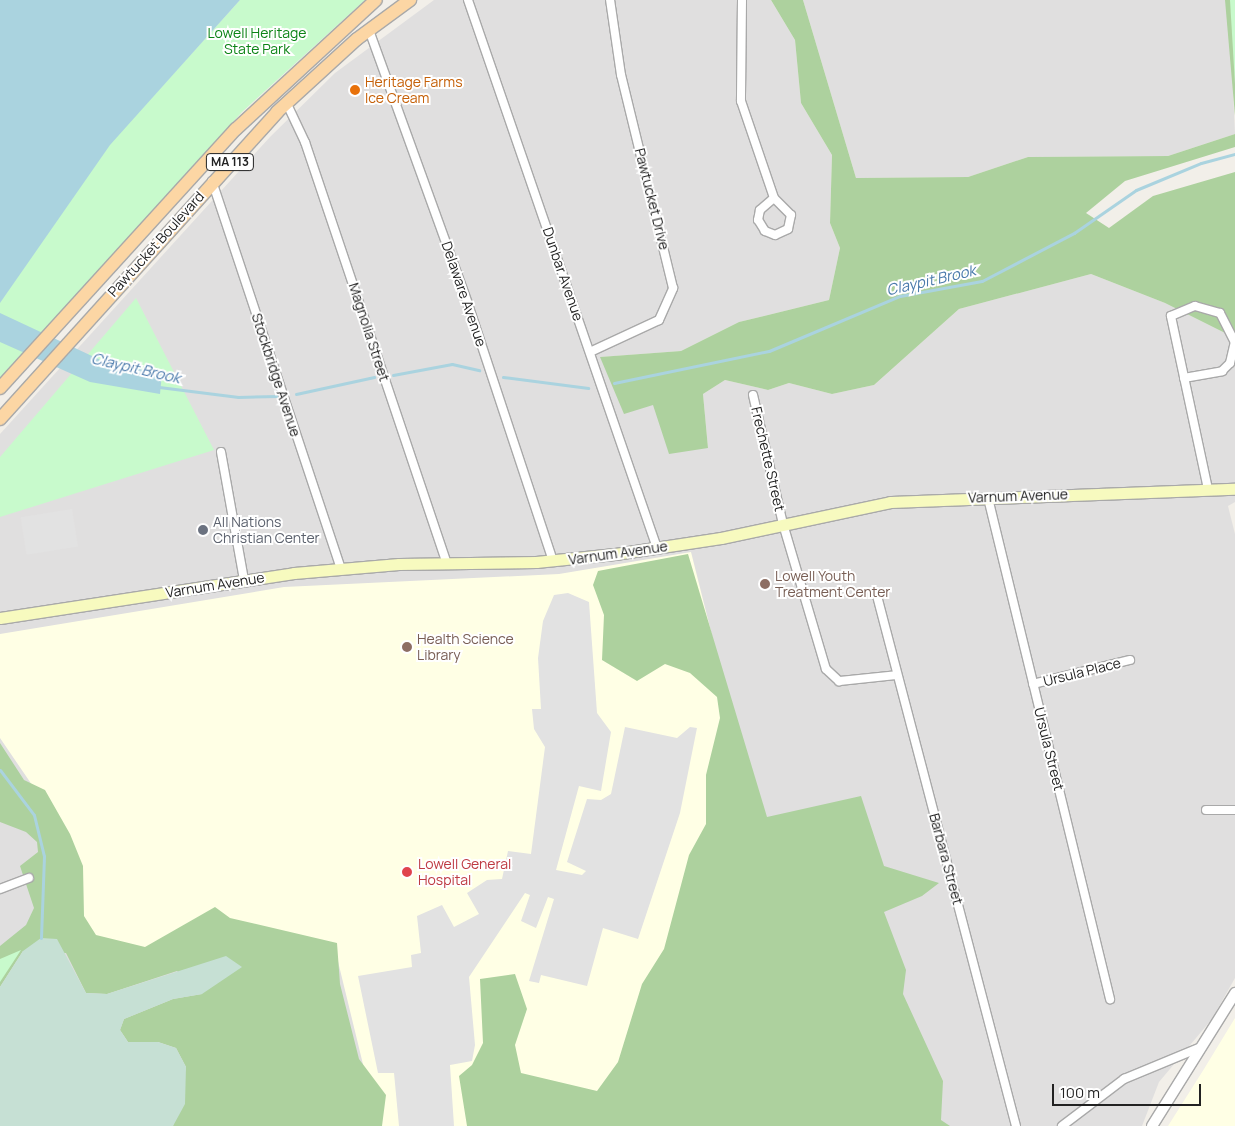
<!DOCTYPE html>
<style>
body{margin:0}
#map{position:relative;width:1235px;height:1126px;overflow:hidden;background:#f2efe9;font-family:Manrope,sans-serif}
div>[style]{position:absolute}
.residential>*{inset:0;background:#e0dfdf}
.education>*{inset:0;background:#ffffe5}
.forest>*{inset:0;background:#add19e}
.wetland>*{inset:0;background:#c6e0d4}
.park>*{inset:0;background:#c8facc}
.parking>*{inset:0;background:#e2e2e2;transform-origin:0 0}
.water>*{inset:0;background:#aad3df}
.stream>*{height:3px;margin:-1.5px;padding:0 1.5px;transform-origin:1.5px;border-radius:1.5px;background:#aad3df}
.roads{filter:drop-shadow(1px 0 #a9a9a9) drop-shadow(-1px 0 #a9a9a9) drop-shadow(0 1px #a9a9a9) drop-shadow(0 -1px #a9a9a9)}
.minor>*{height:8px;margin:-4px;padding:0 4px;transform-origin:4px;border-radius:4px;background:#fff}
.tertiary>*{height:10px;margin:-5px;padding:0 5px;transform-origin:5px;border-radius:5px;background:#fff}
.secondary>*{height:11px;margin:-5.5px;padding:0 5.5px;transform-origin:5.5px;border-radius:5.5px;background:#f7fabf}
.primary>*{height:12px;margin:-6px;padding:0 6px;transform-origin:6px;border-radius:6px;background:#fcd6a4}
.dots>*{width:14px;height:14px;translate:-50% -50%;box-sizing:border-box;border:2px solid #fff;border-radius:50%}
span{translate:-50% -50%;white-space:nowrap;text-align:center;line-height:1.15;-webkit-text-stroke:4px #fff;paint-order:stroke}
.shield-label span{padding:1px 4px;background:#fff;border:1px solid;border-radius:4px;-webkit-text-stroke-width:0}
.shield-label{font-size:12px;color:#222;font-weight:700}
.park-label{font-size:14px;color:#0c8416}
.food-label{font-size:14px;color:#c56008}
.left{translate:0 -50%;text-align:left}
.street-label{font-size:14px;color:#222}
.worship-label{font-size:14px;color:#5b616d}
.education-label{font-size:14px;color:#785e54}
.health-label{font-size:14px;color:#be3a42}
.water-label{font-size:15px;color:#4a7aab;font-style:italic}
.scale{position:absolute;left:1052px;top:1084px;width:149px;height:22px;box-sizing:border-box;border:2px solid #222;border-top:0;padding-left:6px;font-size:15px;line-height:18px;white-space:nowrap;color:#222;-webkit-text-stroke:4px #fff;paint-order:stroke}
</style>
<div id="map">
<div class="residential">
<div style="clip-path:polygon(434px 0,771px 0,795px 40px,801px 103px,832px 155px,830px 223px,840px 248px,829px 300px,739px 322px,681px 351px,601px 357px,708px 448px,703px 394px,725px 380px,768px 390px,789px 383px,832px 394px,874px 385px,959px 309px,1091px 274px,1165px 303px,1235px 338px,1235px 502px,1228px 506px,1235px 534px,1235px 978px,1212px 1019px,1159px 1082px,1142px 1126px,0 1126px,0 434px,270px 137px,335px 73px)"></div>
<div style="clip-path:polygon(803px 0,1229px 0,1235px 134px,1168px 156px,1028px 157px,968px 177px,856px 178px)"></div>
</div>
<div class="education">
<div style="clip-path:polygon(691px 552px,758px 818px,730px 1126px,378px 1126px,334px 945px,118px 967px,74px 927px,43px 801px,0 738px,0 634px,284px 587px,559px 574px)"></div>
<div style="clip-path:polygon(1235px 1018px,1235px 1126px,1168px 1126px,1204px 1069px)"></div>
</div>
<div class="forest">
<div style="clip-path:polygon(771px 0,803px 0,856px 178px,968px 177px,1028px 157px,1168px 156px,1235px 134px,1235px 147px,1125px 181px,1086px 213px,1109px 228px,1153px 196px,1235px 172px,1235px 338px,1165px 303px,1091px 274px,959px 309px,874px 385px,832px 394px,789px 383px,768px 390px,725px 380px,703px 394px,708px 448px,669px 454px,653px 405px,624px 414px,600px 357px,681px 351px,739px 322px,829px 300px,840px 248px,830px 223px,832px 155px,801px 103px,795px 40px)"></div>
<div style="clip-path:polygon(1225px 0,1235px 0,1235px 116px)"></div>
<div style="clip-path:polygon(688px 554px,767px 817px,861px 796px,884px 866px,939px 883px,922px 896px,884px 912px,906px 970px,903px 994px,943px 1081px,941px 1120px,950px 1126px,467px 1126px,459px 1076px,472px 1065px,483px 1043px,480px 979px,515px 974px,527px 1009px,515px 1045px,521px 1073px,597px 1091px,618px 1062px,642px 984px,664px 949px,689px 855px,706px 824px,706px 775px,720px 718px,717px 697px,690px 673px,665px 664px,637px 681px,602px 660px,604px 615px,593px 585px,598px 571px)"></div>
<div style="clip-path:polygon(0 743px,24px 780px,45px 790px,70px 834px,83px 866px,84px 916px,96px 935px,145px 947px,215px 907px,230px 918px,337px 943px,340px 984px,359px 1059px,386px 1095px,382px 1126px,173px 1126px,186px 1067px,176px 1048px,158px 1042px,128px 1042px,120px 1030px,124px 1019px,173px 999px,202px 994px,177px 971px,107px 994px,86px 993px,66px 953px,23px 951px,0 987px,0 946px,26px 925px,34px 908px,20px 866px,38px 852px,37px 842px,26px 832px,0 822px)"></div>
</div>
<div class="wetland">
<div style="clip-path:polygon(41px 938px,57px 939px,86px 993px,107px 994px,226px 956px,242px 967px,202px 994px,173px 999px,124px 1019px,120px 1030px,128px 1042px,158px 1042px,176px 1048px,186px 1067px,185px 1104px,173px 1126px,0 1126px,0 987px,23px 951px)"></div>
</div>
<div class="park">
<div style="clip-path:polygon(240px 0,365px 0,242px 112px,0 379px,0 302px,110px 144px)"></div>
<div style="clip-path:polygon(1230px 0,1235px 0,1235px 84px)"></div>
<div style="clip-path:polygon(136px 298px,214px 450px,0 517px,0 457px)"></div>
<div style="clip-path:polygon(21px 950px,0 982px,0 959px)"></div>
</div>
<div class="parking">
<div style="left:72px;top:509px;width:38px;height:52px;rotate:81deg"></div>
<div style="clip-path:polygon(568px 593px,589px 602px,597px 713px,611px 732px,601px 791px,579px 786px,556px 870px,582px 875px,586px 871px,567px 862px,587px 799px,601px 800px,611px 794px,625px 727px,677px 738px,690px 727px,697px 728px,680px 813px,638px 939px,603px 928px,587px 986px,541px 975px,539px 983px,529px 981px,554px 899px,548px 897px,536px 928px,521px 921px,530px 895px,525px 893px,469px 977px,475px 1045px,472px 1061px,450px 1065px,454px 1126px,399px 1126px,394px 1073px,378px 1073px,358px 976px,412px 967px,411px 955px,421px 953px,417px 916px,442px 905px,454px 927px,479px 914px,467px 893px,487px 880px,502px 879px,508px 851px,531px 854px,545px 747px,534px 729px,532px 709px,541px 709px,538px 658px,543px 621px,554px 595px)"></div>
</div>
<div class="water">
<div style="clip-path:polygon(0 0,240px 0,110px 145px,0 303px)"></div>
<div style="clip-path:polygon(0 313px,107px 363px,162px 373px,160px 394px,90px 382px,0 342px)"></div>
</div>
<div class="stream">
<div style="left:393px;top:375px;width:60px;rotate:-10.6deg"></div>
<div style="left:452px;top:364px;width:28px;rotate:13deg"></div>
<div style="left:503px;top:377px;width:86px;rotate:7.4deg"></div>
<div style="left:614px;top:383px;width:158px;rotate:-11.7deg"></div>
<div style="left:769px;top:351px;width:142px;rotate:-22.8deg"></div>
<div style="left:900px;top:296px;width:83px;rotate:-10.4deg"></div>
<div style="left:982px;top:281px;width:104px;rotate:-27.6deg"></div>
<div style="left:1074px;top:233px;width:75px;rotate:-34.7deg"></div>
<div style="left:1136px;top:190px;width:70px;rotate:-22.6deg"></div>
<div style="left:1201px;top:163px;width:35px;rotate:-15deg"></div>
<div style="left:159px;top:387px;width:80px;rotate:7.2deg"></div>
<div style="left:238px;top:397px;width:40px;rotate:-1.4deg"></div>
<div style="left:296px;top:394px;width:80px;rotate:-12.3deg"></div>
<div style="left:0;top:770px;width:56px;rotate:52.9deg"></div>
<div style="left:34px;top:815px;width:42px;rotate:76.3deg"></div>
<div style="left:44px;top:856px;width:82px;rotate:92.1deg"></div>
</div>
<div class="roads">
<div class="minor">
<div style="left:468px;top:0;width:580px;rotate:70.97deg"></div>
<div style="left:742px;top:0;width:101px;rotate:90.6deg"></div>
<div style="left:741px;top:101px;width:102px;rotate:71.2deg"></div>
<div style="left:774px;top:198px;width:24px;rotate:45deg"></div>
<div style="left:791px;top:215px;width:14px;rotate:102deg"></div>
<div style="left:788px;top:229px;width:14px;rotate:155deg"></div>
<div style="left:775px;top:235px;width:11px;rotate:-158deg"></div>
<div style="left:765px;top:231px;width:13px;rotate:-122deg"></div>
<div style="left:758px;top:220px;width:10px;rotate:-79deg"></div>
<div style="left:760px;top:210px;width:18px;rotate:-41deg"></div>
<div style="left:369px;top:30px;width:291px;rotate:70.1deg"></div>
<div style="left:468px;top:304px;width:271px;rotate:71.7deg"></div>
<div style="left:287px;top:104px;width:42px;rotate:64.7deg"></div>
<div style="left:305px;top:142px;width:443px;rotate:71.4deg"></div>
<div style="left:212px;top:181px;width:408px;rotate:71.6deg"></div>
<div style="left:590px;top:352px;width:76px;rotate:-24.9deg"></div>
<div style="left:659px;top:320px;width:35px;rotate:-66deg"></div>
<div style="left:673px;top:288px;width:219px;rotate:-103.7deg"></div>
<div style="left:621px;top:75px;width:76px;rotate:-98.3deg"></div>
<div style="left:1184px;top:378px;width:39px;rotate:-10deg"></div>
<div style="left:1222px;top:371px;width:11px;rotate:-45deg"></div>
<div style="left:1230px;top:363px;width:22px;rotate:-77deg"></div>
<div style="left:753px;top:395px;width:132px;rotate:76.9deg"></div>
<div style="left:783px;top:524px;width:151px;rotate:73.5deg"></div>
<div style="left:826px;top:669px;width:18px;rotate:43deg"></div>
<div style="left:839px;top:681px;width:58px;rotate:-5.9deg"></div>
<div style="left:221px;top:452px;width:130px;rotate:79.8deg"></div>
<div style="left:1208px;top:489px;width:177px;rotate:-102.1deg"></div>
<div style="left:1171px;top:316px;width:26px;rotate:-23deg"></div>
<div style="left:1195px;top:306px;width:26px;rotate:16deg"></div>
<div style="left:1220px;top:313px;width:33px;rotate:63deg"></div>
<div style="left:988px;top:498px;width:516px;rotate:76.31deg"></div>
<div style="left:876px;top:592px;width:552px;rotate:75.31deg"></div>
<div style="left:1033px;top:684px;width:100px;rotate:-13.9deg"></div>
<div style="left:1206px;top:810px;width:29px"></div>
<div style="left:0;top:889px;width:31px;rotate:-21deg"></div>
<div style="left:1062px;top:1126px;width:78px;rotate:-37.2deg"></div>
<div style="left:1124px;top:1079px;width:81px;rotate:-22.5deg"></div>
</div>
<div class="tertiary">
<div style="left:1152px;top:1126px;width:157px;rotate:-58deg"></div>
</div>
<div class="secondary">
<div style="left:0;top:618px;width:297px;rotate:-8.7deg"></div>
<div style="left:294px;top:573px;width:105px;rotate:-4.9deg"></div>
<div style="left:399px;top:564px;width:137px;rotate:-0.8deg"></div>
<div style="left:536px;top:562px;width:79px;rotate:-5.8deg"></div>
<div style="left:615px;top:554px;width:107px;rotate:-8.6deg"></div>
<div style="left:721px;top:538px;width:173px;rotate:-12deg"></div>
<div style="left:890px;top:502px;width:345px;rotate:-2.2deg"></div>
</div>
<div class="primary">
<div style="left:0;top:388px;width:350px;rotate:-47.7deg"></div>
<div style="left:236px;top:129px;width:190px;rotate:-42.7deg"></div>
<div style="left:0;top:419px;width:413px;rotate:-47.9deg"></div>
<div style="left:277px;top:112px;width:108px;rotate:-42.4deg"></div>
<div style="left:357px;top:39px;width:66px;rotate:-36.3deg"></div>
</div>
</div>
<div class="dots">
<div style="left:355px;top:90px;background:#e8710a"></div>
<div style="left:203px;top:530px;background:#6b7280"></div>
<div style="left:765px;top:584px;background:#8d6e63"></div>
<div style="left:407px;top:647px;background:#8d6e63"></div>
<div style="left:407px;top:872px;background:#e0444e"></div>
</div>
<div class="shield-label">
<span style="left:230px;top:162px">MA 113</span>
</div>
<div class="park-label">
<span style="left:257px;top:41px">Lowell Heritage<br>State Park</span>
</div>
<div class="food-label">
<span class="left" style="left:365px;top:90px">Heritage Farms<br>Ice Cream</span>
</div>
<div class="street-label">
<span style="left:652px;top:199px;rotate:76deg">Pawtucket Drive</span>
<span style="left:156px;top:244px;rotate:-48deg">Pawtucket Boulevard</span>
<span style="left:563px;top:274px;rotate:71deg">Dunbar Avenue</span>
<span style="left:464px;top:294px;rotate:71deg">Delaware Avenue</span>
<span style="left:369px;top:332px;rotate:72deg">Magnolia Street</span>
<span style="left:276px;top:375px;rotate:72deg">Stockbridge Avenue</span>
<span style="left:768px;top:459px;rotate:77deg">Frechette Street</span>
<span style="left:1018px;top:496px;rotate:-2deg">Varnum Avenue</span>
<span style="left:618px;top:553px;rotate:-8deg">Varnum Avenue</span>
<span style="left:215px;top:585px;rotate:-9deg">Varnum Avenue</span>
<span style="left:1082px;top:672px;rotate:-14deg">Ursula Place</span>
<span style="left:1049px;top:749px;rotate:76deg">Ursula Street</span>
<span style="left:946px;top:859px;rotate:75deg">Barbara Street</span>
</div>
<div class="worship-label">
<span class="left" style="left:213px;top:530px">All Nations<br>Christian Center</span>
</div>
<div class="education-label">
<span class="left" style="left:775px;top:584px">Lowell Youth<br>Treatment Center</span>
<span class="left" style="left:417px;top:647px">Health Science<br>Library</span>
</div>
<div class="health-label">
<span class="left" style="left:418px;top:872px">Lowell General<br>Hospital</span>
</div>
<div class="water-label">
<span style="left:931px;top:280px;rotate:-13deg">Claypit Brook</span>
<span style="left:136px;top:368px;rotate:13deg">Claypit Brook</span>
</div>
<div class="scale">100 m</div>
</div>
